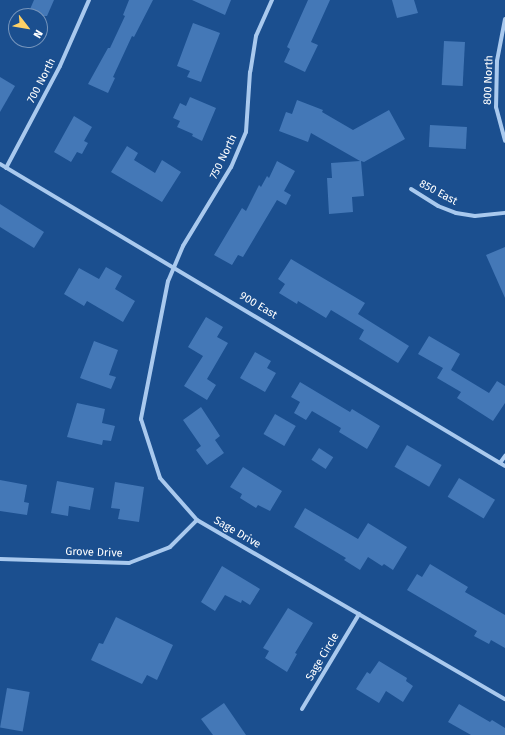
<!DOCTYPE html>
<style>
body{margin:0}
#map{position:relative;width:505px;height:735px;overflow:hidden;background:#1b4f8f;font-family:"Fira Sans",sans-serif}
div>[style]{position:absolute}
.building>*{inset:0;background:#4478b7;transform-origin:0 0}
.street>*{height:4px;margin:-2px;padding:0 2px;transform-origin:2px;border-radius:2px;background:#a9c9ee}
span{translate:-50% -50%;white-space:nowrap;text-align:center;line-height:1.15;-webkit-text-stroke:3px #1b4f8f;paint-order:stroke}
.street-label{font-size:11px;color:#fff}
.north{position:absolute;left:8px;top:8px;width:40px;height:40px;box-sizing:border-box;background:#1b4f8f;border:1px solid #7695bc;border-radius:50%;rotate:121deg;font-size:11px;font-weight:700;line-height:16px;text-align:center;color:#fff}
.north::after{content:'';display:block;margin:auto;width:14px;height:18px;background:#ffd166;clip-path:polygon(50% 0,100% 100%,50% 72%,0 100%)}
</style>
<div id="map">
<div class="building">
<div style="clip-path:polygon(34px 0,54px 0,47px 16px,27px 16px)"></div>
<div style="clip-path:polygon(129px 0,153px 0,134px 37px,132px 36px,113px 77px,115px 78px,108px 93px,88px 84px,108px 48px,110px 48px,125px 16px,123px 15px)"></div>
<div style="clip-path:polygon(192px 0,231px 0,225px 15px)"></div>
<div style="clip-path:polygon(308px 0,330px 0,311px 42px,318px 45px,305px 72px,284px 62px,290px 49px,287px 47px)"></div>
<div style="clip-path:polygon(392px 0,414px 0,418px 13px,397px 18px)"></div>
<div style="clip-path:polygon(193px 23px,220px 33px,201px 82px,187px 77px,190px 71px,177px 66px)"></div>
<div style="left:444px;top:41px;width:21px;height:44px;rotate:3deg"></div>
<div style="clip-path:polygon(0 77px,15px 86px,0 112px)"></div>
<div style="clip-path:polygon(190px 97px,216px 108px,202px 141px,192px 136px,193px 134px,177px 127px,180px 121px,173px 118px,180px 103px,186px 106px)"></div>
<div style="clip-path:polygon(297px 100px,323px 110px,322px 112px,353px 130px,389px 110px,405px 139px,364px 162px,361px 161px,364px 196px,352px 197px,353px 212px,329px 214px,327px 178px,332px 178px,331px 163px,360px 161px,311px 133px,308px 142px,279px 131px,286px 112px,292px 114px)"></div>
<div style="clip-path:polygon(74px 116px,92px 127px,84px 141px,88px 143px,82px 154px,77px 152px,71px 162px,54px 152px)"></div>
<div style="left:430px;top:125px;width:37px;height:22px;rotate:3deg"></div>
<div style="clip-path:polygon(127px 146px,138px 153px,134px 160px,155px 173px,162px 160px,181px 172px,162px 202px,111px 172px)"></div>
<div style="clip-path:polygon(277px 161px,295px 171px,284px 191px,291px 195px,286px 205px,277px 200px,243px 257px,238px 255px,232px 265px,214px 255px,242px 208px,246px 211px,259px 185px,261px 187px,267px 176px,269px 178px)"></div>
<div style="clip-path:polygon(0 204px,44px 232px,34px 248px,0 227px)"></div>
<div style="clip-path:polygon(505px 247px,505px 298px,486px 255px)"></div>
<div style="clip-path:polygon(291px 259px,365px 303px,358px 314px,409px 346px,398px 363px,359px 339px,364px 330px,331px 310px,326px 318px,298px 301px,297px 304px,279px 293px,285px 284px,278px 279px)"></div>
<div style="clip-path:polygon(106px 267px,122px 276px,115px 289px,135px 301px,123px 322px,87px 301px,84px 306px,64px 294px,79px 268px,99px 279px)"></div>
<div style="clip-path:polygon(206px 317px,223px 327px,217px 337px,228px 343px,207px 379px,216px 385px,207px 400px,184px 386px,203px 356px,188px 347px)"></div>
<div style="clip-path:polygon(429px 336px,460px 354px,451px 370px,489px 393px,497px 381px,505px 386px,505px 403px,493px 421px,457px 398px,461px 392px,437px 378px,443px 368px,418px 354px)"></div>
<div style="clip-path:polygon(94px 341px,118px 350px,109px 375px,116px 377px,111px 389px,80px 378px)"></div>
<div style="clip-path:polygon(255px 352px,271px 361px,267px 368px,276px 373px,265px 392px,240px 378px)"></div>
<div style="clip-path:polygon(300px 382px,350px 412px,352px 409px,380px 426px,367px 449px,339px 432px,341px 428px,312px 411px,306px 420px,294px 413px,300px 402px,291px 397px)"></div>
<div style="clip-path:polygon(77px 403px,105px 409px,102px 423px,115px 426px,111px 441px,103px 440px,102px 445px,67px 437px)"></div>
<div style="clip-path:polygon(201px 407px,220px 436px,215px 440px,224px 453px,207px 465px,196px 450px,201px 446px,183px 420px)"></div>
<div style="left:275px;top:414px;width:24px;height:23px;rotate:30deg"></div>
<div style="left:407px;top:445px;width:40px;height:25px;rotate:30deg"></div>
<div style="left:319px;top:448px;width:17px;height:14px;rotate:33deg"></div>
<div style="clip-path:polygon(243px 467px,282px 491px,270px 511px,258px 505px,256px 508px,240px 498px,242px 494px,230px 487px)"></div>
<div style="left:459px;top:478px;width:42px;height:22px;rotate:31deg"></div>
<div style="clip-path:polygon(0 480px,27px 485px,24px 502px,29px 503px,27px 515px,0 511px)"></div>
<div style="clip-path:polygon(57px 481px,94px 488px,90px 510px,69px 506px,68px 516px,51px 513px)"></div>
<div style="clip-path:polygon(115px 482px,144px 487px,139px 522px,118px 519px,120px 509px,111px 508px)"></div>
<div style="clip-path:polygon(305px 508px,358px 539px,368px 523px,407px 547px,393px 570px,384px 564px,382px 566px,368px 557px,360px 570px,344px 560px,346px 558px,294px 527px)"></div>
<div style="clip-path:polygon(430px 564px,468px 587px,465px 592px,505px 615px,505px 648px,491px 640px,489px 644px,474px 636px,477px 631px,407px 590px,417px 574px,422px 577px)"></div>
<div style="clip-path:polygon(222px 566px,260px 589px,250px 605px,242px 600px,241px 603px,225px 595px,215px 611px,201px 602px)"></div>
<div style="clip-path:polygon(288px 608px,313px 623px,295px 653px,297px 654px,287px 672px,265px 658px,269px 651px,263px 648px)"></div>
<div style="clip-path:polygon(116px 617px,173px 645px,157px 680px,147px 675px,142px 684px,91px 660px,99px 643px,103px 644px)"></div>
<div style="clip-path:polygon(379px 661px,407px 678px,406px 681px,413px 686px,403px 702px,386px 691px,379px 703px,356px 689px,367px 672px,370px 674px)"></div>
<div style="left:7px;top:688px;width:23px;height:40px;rotate:10deg"></div>
<div style="clip-path:polygon(224px 703px,246px 735px,213px 735px,201px 719px)"></div>
<div style="clip-path:polygon(459px 704px,490px 722px,492px 720px,505px 728px,505px 735px,471px 735px,448px 722px)"></div>
</div>
<div class="street">
<div style="left:272px;top:0;width:39px;rotate:114deg"></div>
<div style="left:256px;top:36px;width:36px;rotate:99deg"></div>
<div style="left:250px;top:72px;width:60px;rotate:93.8deg"></div>
<div style="left:246px;top:132px;width:38px;rotate:113deg"></div>
<div style="left:231px;top:167px;width:92px;rotate:121.3deg"></div>
<div style="left:183px;top:246px;width:38px;rotate:113deg"></div>
<div style="left:168px;top:281px;width:141px;rotate:101.1deg"></div>
<div style="left:141px;top:419px;width:62px;rotate:72.1deg"></div>
<div style="left:160px;top:478px;width:56px;rotate:48.6deg"></div>
<div style="left:197px;top:520px;width:356px;rotate:30.2deg"></div>
<div style="left:505px;top:19px;width:43px;rotate:100.8deg"></div>
<div style="left:497px;top:61px;width:46px;rotate:91.2deg"></div>
<div style="left:496px;top:107px;width:35px;rotate:75deg"></div>
<div style="left:0;top:164px;width:588px;rotate:30.88deg"></div>
<div style="left:6px;top:168px;width:115px;rotate:-62.1deg"></div>
<div style="left:60px;top:66px;width:72px;rotate:-66.3deg"></div>
<div style="left:411px;top:189px;width:32px;rotate:32deg"></div>
<div style="left:438px;top:206px;width:19px;rotate:21deg"></div>
<div style="left:456px;top:213px;width:19px;rotate:9deg"></div>
<div style="left:475px;top:216px;width:30px;rotate:-6deg"></div>
<div style="left:500px;top:463px;width:9px;rotate:-54deg"></div>
<div style="left:0;top:559px;width:129px;rotate:1.8deg"></div>
<div style="left:129px;top:563px;width:44px;rotate:-21.3deg"></div>
<div style="left:170px;top:547px;width:38px;rotate:-45deg"></div>
<div style="left:302px;top:709px;width:111px;rotate:-59deg"></div>
</div>
<div class="street-label">
<span style="left:489px;top:80px;rotate:-88deg">800 North</span>
<span style="left:42px;top:81px;rotate:-63deg">700 North</span>
<span style="left:224px;top:157px;rotate:-64deg">750 North</span>
<span style="left:438px;top:193px;rotate:28deg">850 East</span>
<span style="left:258px;top:306px;rotate:31deg">900 East</span>
<span style="left:237px;top:533px;rotate:30deg">Sage Drive</span>
<span style="left:94px;top:553px;rotate:2deg">Grove Drive</span>
<span style="left:323px;top:657px;rotate:-59deg">Sage Circle</span>
</div>
<div class="north">N</div>
</div>
